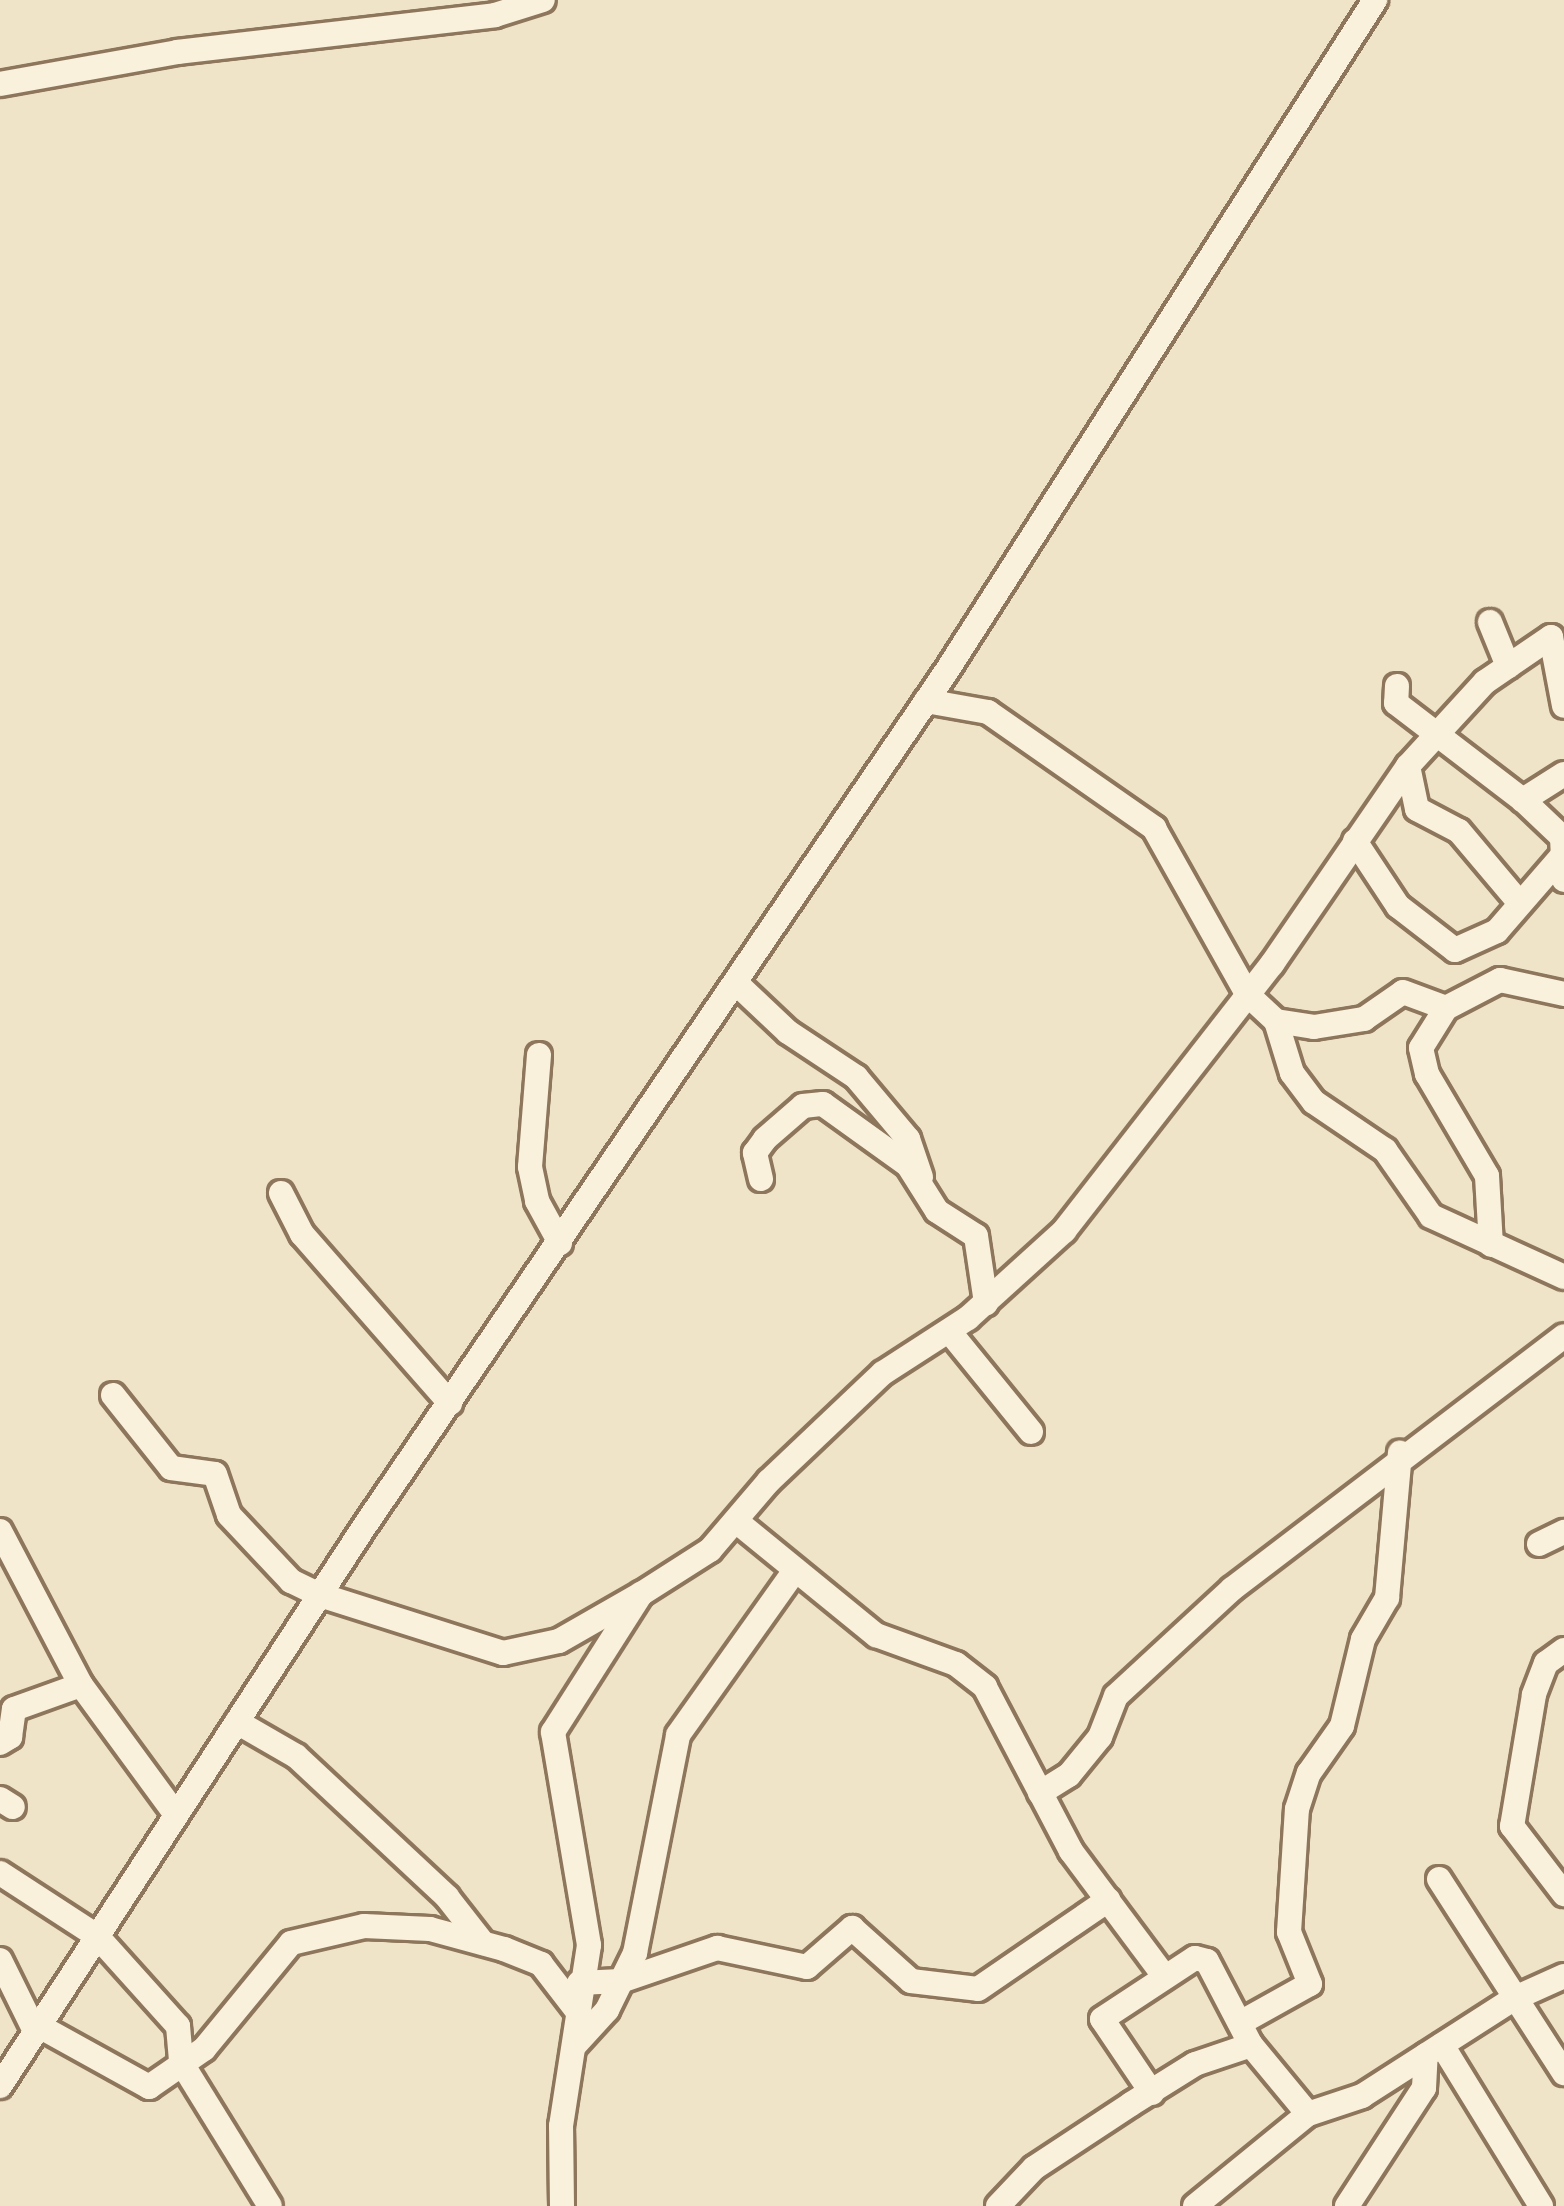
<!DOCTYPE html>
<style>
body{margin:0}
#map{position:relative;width:1564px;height:2206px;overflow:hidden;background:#f0e4c8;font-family:Bitter,serif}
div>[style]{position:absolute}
.roads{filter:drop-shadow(3px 0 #8d765c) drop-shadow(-3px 0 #8d765c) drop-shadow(0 3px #8d765c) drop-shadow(0 -3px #8d765c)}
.minor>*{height:24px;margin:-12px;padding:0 12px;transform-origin:12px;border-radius:12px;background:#faf1dc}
span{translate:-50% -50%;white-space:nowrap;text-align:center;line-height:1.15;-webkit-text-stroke:12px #f7eed8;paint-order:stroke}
</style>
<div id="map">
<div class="roads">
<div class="minor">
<div style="left:0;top:84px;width:180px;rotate:-10.2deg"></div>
<div style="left:177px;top:52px;width:320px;rotate:-6.6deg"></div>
<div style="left:495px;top:15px;width:50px;rotate:-17.4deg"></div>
<div style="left:1490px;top:622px;width:48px;rotate:67.8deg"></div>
<div style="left:1397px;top:686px;width:17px;rotate:93deg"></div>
<div style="left:1396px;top:703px;width:160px;rotate:37.4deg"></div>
<div style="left:926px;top:701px;width:63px;rotate:10.1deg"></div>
<div style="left:988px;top:712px;width:203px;rotate:34.9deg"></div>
<div style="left:1154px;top:828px;width:190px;rotate:60.7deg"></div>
<div style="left:1247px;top:994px;width:40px;rotate:43deg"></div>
<div style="left:1276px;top:1021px;width:38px;rotate:9deg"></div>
<div style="left:1314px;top:1027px;width:51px;rotate:-9.1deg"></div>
<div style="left:1364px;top:1019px;width:47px;rotate:-34.7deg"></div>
<div style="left:1403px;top:992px;width:46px;rotate:20.4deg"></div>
<div style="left:1446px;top:1008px;width:61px;rotate:-27.4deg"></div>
<div style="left:1500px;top:980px;width:66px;rotate:12.3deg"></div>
<div style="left:1408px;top:766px;width:44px;rotate:78.2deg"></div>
<div style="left:1417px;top:809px;width:47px;rotate:27.6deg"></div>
<div style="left:1459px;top:831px;width:92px;rotate:49.9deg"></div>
<div style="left:1564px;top:774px;width:49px;rotate:147.6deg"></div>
<div style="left:1523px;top:800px;width:54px;rotate:43.5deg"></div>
<div style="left:1562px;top:837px;width:43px;rotate:87.3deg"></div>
<div style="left:1355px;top:841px;width:78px;rotate:56.5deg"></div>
<div style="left:1398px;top:906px;width:72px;rotate:37.7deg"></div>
<div style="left:1455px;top:950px;width:46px;rotate:-24.3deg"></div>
<div style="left:1497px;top:931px;width:98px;rotate:-49.1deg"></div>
<div style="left:736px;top:983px;width:71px;rotate:43.3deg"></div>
<div style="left:788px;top:1032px;width:82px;rotate:33.5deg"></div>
<div style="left:856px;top:1077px;width:81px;rotate:50deg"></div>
<div style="left:908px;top:1139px;width:40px;rotate:71.1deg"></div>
<div style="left:1446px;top:1008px;width:47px;rotate:122deg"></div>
<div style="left:1421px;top:1048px;width:27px;rotate:77deg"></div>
<div style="left:1427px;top:1074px;width:118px;rotate:59.5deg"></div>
<div style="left:1487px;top:1176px;width:69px;rotate:86.7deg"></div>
<div style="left:1276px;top:1021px;width:54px;rotate:72.9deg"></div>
<div style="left:1292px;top:1073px;width:36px;rotate:53deg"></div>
<div style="left:1314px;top:1102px;width:86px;rotate:34.1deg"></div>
<div style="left:1385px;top:1150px;width:80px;rotate:55.1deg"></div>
<div style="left:1431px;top:1216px;width:146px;rotate:24.6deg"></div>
<div style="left:539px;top:1055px;width:112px;rotate:94.6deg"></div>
<div style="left:530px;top:1167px;width:35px;rotate:78deg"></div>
<div style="left:537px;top:1201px;width:48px;rotate:61.3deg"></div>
<div style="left:761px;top:1179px;width:27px;rotate:-103deg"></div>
<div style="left:755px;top:1153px;width:17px;rotate:-54deg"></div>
<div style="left:765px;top:1139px;width:50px;rotate:-41deg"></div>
<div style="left:803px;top:1106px;width:20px;rotate:-6deg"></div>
<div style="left:823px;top:1104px;width:105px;rotate:35.7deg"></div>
<div style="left:908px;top:1165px;width:54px;rotate:57.8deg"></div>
<div style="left:937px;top:1211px;width:46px;rotate:32.7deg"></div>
<div style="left:976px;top:1236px;width:68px;rotate:81.5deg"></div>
<div style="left:281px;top:1193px;width:46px;rotate:62.9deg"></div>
<div style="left:302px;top:1234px;width:225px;rotate:48.8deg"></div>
<div style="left:949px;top:1331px;width:130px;rotate:50.9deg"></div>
<div style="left:113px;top:1395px;width:93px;rotate:51.5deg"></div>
<div style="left:171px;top:1468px;width:44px;rotate:7.8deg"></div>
<div style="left:215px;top:1474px;width:43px;rotate:71.1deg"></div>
<div style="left:229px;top:1515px;width:91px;rotate:46.8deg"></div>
<div style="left:291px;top:1581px;width:32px;rotate:26deg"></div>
<div style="left:320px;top:1595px;width:192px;rotate:17.6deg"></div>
<div style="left:503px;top:1653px;width:57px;rotate:-12.1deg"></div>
<div style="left:559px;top:1641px;width:95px;rotate:-29.8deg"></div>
<div style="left:736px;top:1521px;width:181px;rotate:39.2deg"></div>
<div style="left:876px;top:1635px;width:85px;rotate:19.9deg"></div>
<div style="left:956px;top:1664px;width:37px;rotate:38deg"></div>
<div style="left:985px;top:1687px;width:185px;rotate:62.3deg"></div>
<div style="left:1071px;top:1851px;width:157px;rotate:53.3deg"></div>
<div style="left:0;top:1531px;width:174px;rotate:62.3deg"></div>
<div style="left:81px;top:1685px;width:161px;rotate:53.8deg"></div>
<div style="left:1539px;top:1544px;width:28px;rotate:-26deg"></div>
<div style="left:1564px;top:1650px;width:22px;rotate:144deg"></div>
<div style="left:1546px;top:1663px;width:34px;rotate:111deg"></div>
<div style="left:1534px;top:1695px;width:133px;rotate:99.5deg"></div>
<div style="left:1512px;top:1826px;width:86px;rotate:52.6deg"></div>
<div style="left:237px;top:1722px;width:68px;rotate:30deg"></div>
<div style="left:296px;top:1756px;width:207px;rotate:43deg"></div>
<div style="left:447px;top:1897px;width:58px;rotate:52deg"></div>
<div style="left:0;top:1743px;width:12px;rotate:-31deg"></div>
<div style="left:10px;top:1737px;width:28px;rotate:-82deg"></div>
<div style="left:14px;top:1709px;width:71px;rotate:-19.7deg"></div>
<div style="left:1040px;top:1793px;width:34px;rotate:-32deg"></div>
<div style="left:1069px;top:1775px;width:49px;rotate:-50.8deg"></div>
<div style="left:1100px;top:1737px;width:44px;rotate:-68.7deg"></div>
<div style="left:1116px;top:1696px;width:158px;rotate:-42.7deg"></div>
<div style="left:1232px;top:1589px;width:417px;rotate:-37.3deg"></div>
<div style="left:0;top:1799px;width:15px;rotate:32deg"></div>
<div style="left:0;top:1873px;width:116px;rotate:33deg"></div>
<div style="left:97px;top:1936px;width:121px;rotate:48deg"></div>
<div style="left:178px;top:2026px;width:36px;rotate:85deg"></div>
<div style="left:181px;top:2062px;width:169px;rotate:58.3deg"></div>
<div style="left:1439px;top:1879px;width:231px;rotate:57.2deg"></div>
<div style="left:0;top:1960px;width:79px;rotate:63.8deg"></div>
<div style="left:579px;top:1983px;width:42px;rotate:-2.7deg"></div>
<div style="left:621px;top:1981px;width:102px;rotate:-19deg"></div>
<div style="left:717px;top:1948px;width:92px;rotate:11.9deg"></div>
<div style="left:807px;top:1967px;width:60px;rotate:-40.9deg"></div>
<div style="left:852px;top:1928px;width:79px;rotate:41.9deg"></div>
<div style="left:911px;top:1981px;width:67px;rotate:6.8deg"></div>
<div style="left:978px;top:1989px;width:158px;rotate:-34.4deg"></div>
<div style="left:1240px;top:2023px;width:80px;rotate:-29.1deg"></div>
<div style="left:1310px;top:1984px;width:56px;rotate:-112deg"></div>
<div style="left:1289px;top:1932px;width:123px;rotate:-86.3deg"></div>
<div style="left:1297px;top:1809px;width:38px;rotate:-72deg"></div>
<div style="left:1309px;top:1773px;width:57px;rotate:-54.9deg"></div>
<div style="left:1342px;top:1726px;width:89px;rotate:-76.4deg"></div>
<div style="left:1363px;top:1639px;width:48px;rotate:-59.7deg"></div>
<div style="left:1387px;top:1598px;width:146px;rotate:-84.9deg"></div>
<div style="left:39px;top:2026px;width:126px;rotate:29deg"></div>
<div style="left:149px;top:2087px;width:67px;rotate:-34.6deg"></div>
<div style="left:204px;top:2049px;width:137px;rotate:-50.6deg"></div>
<div style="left:291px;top:1943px;width:75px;rotate:-13.1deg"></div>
<div style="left:364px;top:1926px;width:66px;rotate:2.6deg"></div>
<div style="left:430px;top:1929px;width:77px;rotate:15.1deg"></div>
<div style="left:504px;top:1949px;width:40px;rotate:22deg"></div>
<div style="left:541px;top:1964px;width:59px;rotate:52.5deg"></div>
<div style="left:576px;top:2044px;width:46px;rotate:-47.6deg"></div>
<div style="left:607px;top:2010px;width:64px;rotate:-63.8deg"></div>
<div style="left:635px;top:1953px;width:222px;rotate:-78.8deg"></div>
<div style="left:678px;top:1735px;width:199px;rotate:-54.6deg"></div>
<div style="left:1442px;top:2045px;width:189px;rotate:58.4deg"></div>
<div style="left:0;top:2086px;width:663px;rotate:-56.93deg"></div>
<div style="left:362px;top:1530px;width:1041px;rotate:-55.76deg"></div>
<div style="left:948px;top:669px;width:794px;rotate:-57.45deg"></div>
<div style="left:1152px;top:2093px;width:89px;rotate:-124deg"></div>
<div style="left:1102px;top:2019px;width:111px;rotate:-33.3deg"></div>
<div style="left:1195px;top:1958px;width:12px;rotate:14deg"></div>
<div style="left:1207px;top:1961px;width:95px;rotate:62.4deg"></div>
<div style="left:1251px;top:2045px;width:89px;rotate:50.4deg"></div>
<div style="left:562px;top:2206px;width:80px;rotate:-90.7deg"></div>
<div style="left:561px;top:2126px;width:183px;rotate:-81.2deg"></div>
<div style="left:589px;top:1945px;width:216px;rotate:-99.6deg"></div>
<div style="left:553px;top:1732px;width:164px;rotate:-57.5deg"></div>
<div style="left:641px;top:1594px;width:82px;rotate:-32.5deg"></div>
<div style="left:710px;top:1550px;width:91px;rotate:-49.5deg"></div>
<div style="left:769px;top:1481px;width:157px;rotate:-43.5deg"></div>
<div style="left:883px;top:1373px;width:101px;rotate:-32.9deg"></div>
<div style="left:968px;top:1318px;width:130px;rotate:-42.2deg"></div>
<div style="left:1064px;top:1231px;width:338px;rotate:-52.1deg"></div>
<div style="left:1272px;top:964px;width:240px;rotate:-55.5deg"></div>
<div style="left:1408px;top:766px;width:114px;rotate:-47.5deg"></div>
<div style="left:1485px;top:682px;width:80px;rotate:-34.3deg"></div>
<div style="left:1551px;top:637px;width:70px;rotate:79.3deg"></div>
<div style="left:998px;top:2206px;width:52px;rotate:-46.5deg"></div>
<div style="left:1034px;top:2168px;width:116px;rotate:-33.4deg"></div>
<div style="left:1131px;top:2104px;width:75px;rotate:-32deg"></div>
<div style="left:1195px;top:2064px;width:59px;rotate:-18.7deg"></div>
<div style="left:1195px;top:2206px;width:146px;rotate:-39.2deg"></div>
<div style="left:1308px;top:2114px;width:57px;rotate:-18.4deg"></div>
<div style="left:1362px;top:2096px;width:179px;rotate:-32.7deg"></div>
<div style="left:1513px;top:1999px;width:56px;rotate:-24.3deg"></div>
<div style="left:1347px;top:2206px;width:141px;rotate:-56.9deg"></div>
<div style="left:1424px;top:2088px;width:33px;rotate:-87deg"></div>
</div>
</div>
</div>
